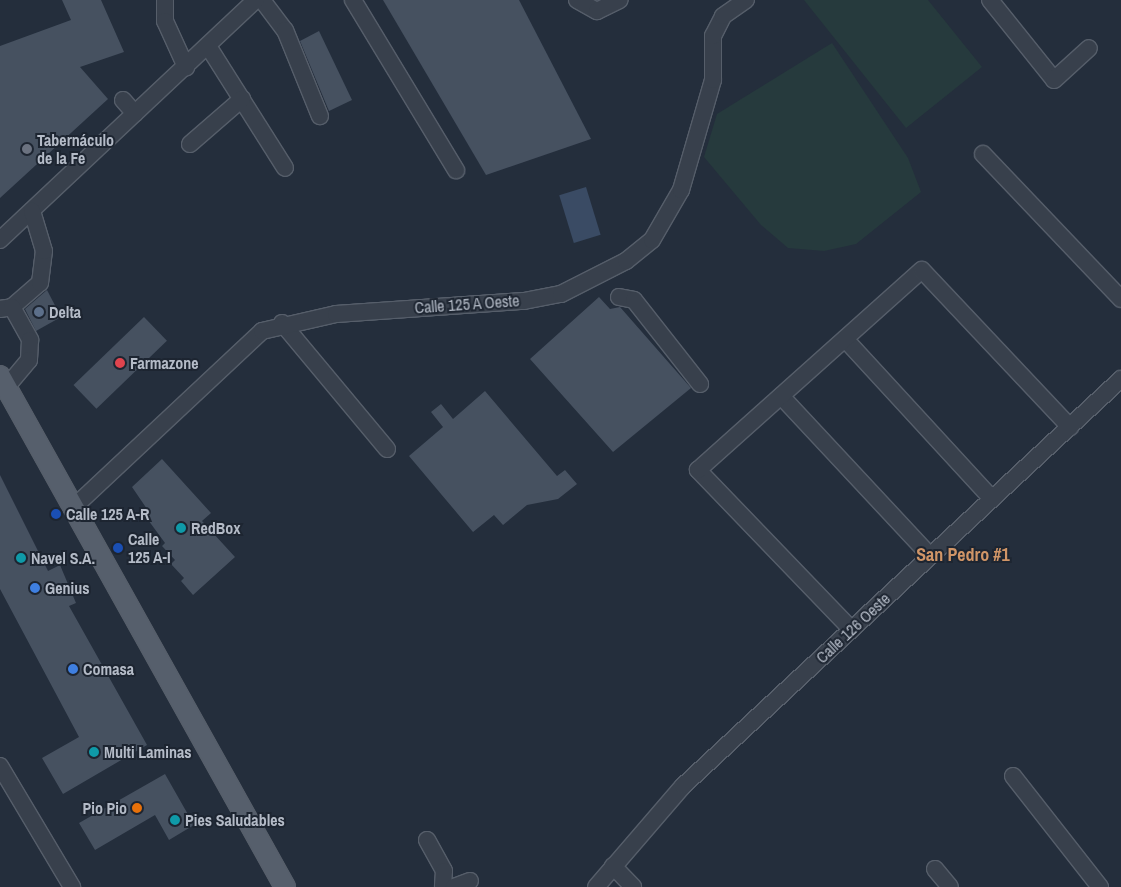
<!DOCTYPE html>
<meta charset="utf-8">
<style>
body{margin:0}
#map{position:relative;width:1121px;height:887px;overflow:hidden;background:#242e3c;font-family:"Archivo Narrow",sans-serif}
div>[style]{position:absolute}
.green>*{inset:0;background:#263a3d}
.water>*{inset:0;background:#3a4b64;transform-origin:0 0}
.building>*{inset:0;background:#465160;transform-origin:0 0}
.roads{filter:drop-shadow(1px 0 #565e6a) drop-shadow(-1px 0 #565e6a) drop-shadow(0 1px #565e6a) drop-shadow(0 -1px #565e6a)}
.minor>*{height:16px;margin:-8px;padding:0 8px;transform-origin:8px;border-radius:8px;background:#38404c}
.major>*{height:20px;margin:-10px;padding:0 10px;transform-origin:10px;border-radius:10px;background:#565f6c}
.dots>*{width:14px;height:14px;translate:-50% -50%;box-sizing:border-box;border:2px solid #1d2531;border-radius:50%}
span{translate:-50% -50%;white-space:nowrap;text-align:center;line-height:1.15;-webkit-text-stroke:4px #1d2531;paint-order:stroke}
.poi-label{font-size:16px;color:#b4bbc7;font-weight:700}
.left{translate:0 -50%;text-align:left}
.right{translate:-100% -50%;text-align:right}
.street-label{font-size:16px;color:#b4bbc7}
.neighbourhood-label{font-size:18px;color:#d09567;font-weight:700}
</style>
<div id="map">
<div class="green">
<div style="clip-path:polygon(804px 0,928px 0,982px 67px,906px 128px)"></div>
<div style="clip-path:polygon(832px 43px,908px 158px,921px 192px,856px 244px,824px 251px,788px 248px,761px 225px,704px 157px,717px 114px)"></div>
</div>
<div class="water">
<div style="left:586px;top:187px;width:50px;height:28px;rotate:73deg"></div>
</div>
<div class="building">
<div style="clip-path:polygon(62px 0,101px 0,124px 52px,80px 67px,108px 99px,0 198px,0 46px,71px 20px)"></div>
<div style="clip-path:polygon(383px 0,519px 0,591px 139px,486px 175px)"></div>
<div style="clip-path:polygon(319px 31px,352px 100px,329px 111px,300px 41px)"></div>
<div style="clip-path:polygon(47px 290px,61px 317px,36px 331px,25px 309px)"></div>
<div style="clip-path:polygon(599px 297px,610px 309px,620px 307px,691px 388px,613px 452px,530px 359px)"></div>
<div style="left:144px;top:317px;width:33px;height:98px;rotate:46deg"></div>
<div style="clip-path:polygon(485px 391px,557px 476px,565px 470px,577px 484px,558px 499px,527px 505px,503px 525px,494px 515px,473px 532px,409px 456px,443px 427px,431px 412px,441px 404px,453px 419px)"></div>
<div style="clip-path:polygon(162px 459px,211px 513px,202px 521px,235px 557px,193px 595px,181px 581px,184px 578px,171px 564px,175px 560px,162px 546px,165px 543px,143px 513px,147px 509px,132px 487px)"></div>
<div style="clip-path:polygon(0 475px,48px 571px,60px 565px,76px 603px,69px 606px,147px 745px,63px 794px,42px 758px,79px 737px,0 589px)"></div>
<div style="clip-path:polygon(165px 774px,194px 825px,169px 840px,155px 815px,95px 850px,79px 823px)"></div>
</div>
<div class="roads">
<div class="minor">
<div style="left:165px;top:0;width:21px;rotate:90deg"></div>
<div style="left:165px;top:21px;width:51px;rotate:65.5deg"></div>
<div style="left:262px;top:0;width:38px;rotate:53deg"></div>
<div style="left:285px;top:30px;width:93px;rotate:67.9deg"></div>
<div style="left:353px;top:0;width:199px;rotate:58.8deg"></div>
<div style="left:577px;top:0;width:23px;rotate:29deg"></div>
<div style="left:597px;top:11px;width:25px;rotate:-26deg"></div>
<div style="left:990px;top:0;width:102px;rotate:51.3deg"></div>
<div style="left:1054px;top:80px;width:47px;rotate:-42.4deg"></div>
<div style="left:208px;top:46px;width:144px;rotate:57.7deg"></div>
<div style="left:123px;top:100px;width:18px;rotate:49deg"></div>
<div style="left:190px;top:144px;width:69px;rotate:-40.9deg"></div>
<div style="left:983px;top:154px;width:200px;rotate:46.4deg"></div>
<div style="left:0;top:240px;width:351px;rotate:-43.2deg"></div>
<div style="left:619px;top:297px;width:15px;rotate:11deg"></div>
<div style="left:634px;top:300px;width:107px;rotate:51.8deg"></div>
<div style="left:12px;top:307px;width:37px;rotate:-41deg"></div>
<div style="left:40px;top:283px;width:32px;rotate:-83deg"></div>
<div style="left:44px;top:251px;width:42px;rotate:-106.7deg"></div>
<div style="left:0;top:309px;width:12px;rotate:-9deg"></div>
<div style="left:12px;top:307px;width:38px;rotate:61deg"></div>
<div style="left:30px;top:340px;width:20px;rotate:93deg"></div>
<div style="left:29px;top:360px;width:35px;rotate:130deg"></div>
<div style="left:282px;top:323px;width:164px;rotate:50.2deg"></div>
<div style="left:845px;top:339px;width:217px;rotate:47.4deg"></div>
<div style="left:781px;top:396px;width:219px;rotate:47deg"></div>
<div style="left:73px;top:508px;width:259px;rotate:-43.1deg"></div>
<div style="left:262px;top:331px;width:76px;rotate:-12.9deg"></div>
<div style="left:336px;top:314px;width:188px;rotate:-4deg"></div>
<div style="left:524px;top:301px;width:38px;rotate:-11deg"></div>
<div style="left:561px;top:294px;width:73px;rotate:-26.9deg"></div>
<div style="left:626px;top:261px;width:33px;rotate:-39deg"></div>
<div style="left:652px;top:240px;width:58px;rotate:-59.9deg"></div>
<div style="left:681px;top:190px;width:115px;rotate:-73.8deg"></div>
<div style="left:713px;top:80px;width:44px;rotate:-90deg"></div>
<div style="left:713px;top:36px;width:22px;rotate:-63deg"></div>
<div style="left:723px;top:16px;width:28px;rotate:-35deg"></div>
<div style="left:851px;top:629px;width:221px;rotate:-133.9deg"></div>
<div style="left:698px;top:470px;width:300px;rotate:-41.8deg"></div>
<div style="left:922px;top:270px;width:216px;rotate:46.7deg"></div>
<div style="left:0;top:766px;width:141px;rotate:59.2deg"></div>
<div style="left:1013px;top:776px;width:141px;rotate:51.9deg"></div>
<div style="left:427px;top:840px;width:35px;rotate:61deg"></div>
<div style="left:444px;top:871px;width:16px;rotate:94deg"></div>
<div style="left:613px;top:866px;width:29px;rotate:46deg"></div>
<div style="left:935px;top:869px;width:23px;rotate:50deg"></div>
<div style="left:454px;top:887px;width:17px;rotate:-21deg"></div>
<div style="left:596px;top:887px;width:133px;rotate:-49.3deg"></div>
<div style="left:683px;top:786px;width:598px;rotate:-42.9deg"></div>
</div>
<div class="major">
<div style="left:0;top:376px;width:585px;rotate:60.85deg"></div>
</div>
</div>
<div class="dots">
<div style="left:27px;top:149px;background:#6b7280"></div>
<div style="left:39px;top:312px;background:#5c6f8a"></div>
<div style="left:120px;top:363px;background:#e0444e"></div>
<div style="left:56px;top:514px;background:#1a4fb4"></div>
<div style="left:181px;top:528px;background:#0f9aa8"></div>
<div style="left:118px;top:548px;background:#1a4fb4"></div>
<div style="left:21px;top:558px;background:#0f9aa8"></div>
<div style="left:35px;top:588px;background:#3f7fe0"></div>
<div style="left:73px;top:669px;background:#3f7fe0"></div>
<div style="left:94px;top:752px;background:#0f9aa8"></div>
<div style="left:137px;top:808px;background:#e8710a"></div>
<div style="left:175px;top:820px;background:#0f9aa8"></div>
</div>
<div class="poi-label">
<span class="left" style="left:37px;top:149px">Tabernáculo<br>de la Fe</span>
<span class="left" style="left:49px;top:312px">Delta</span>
<span class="left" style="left:130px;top:363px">Farmazone</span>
<span class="left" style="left:66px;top:514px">Calle 125 A-R</span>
<span class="left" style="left:191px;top:528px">RedBox</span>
<span class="left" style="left:128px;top:548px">Calle<br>125 A-I</span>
<span class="left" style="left:31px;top:558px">Navel S.A.</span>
<span class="left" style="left:45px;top:588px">Genius</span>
<span class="left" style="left:83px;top:669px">Comasa</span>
<span class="left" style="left:104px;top:752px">Multi Laminas</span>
<span class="right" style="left:127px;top:808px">Pio Pio</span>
<span class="left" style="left:185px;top:820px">Pies Saludables</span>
</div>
<div class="street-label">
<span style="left:467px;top:304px;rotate:-4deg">Calle 125 A Oeste</span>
<span style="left:853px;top:628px;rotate:-43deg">Calle 126 Oeste</span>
</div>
<div class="neighbourhood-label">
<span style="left:963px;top:555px">San Pedro #1</span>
</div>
</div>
